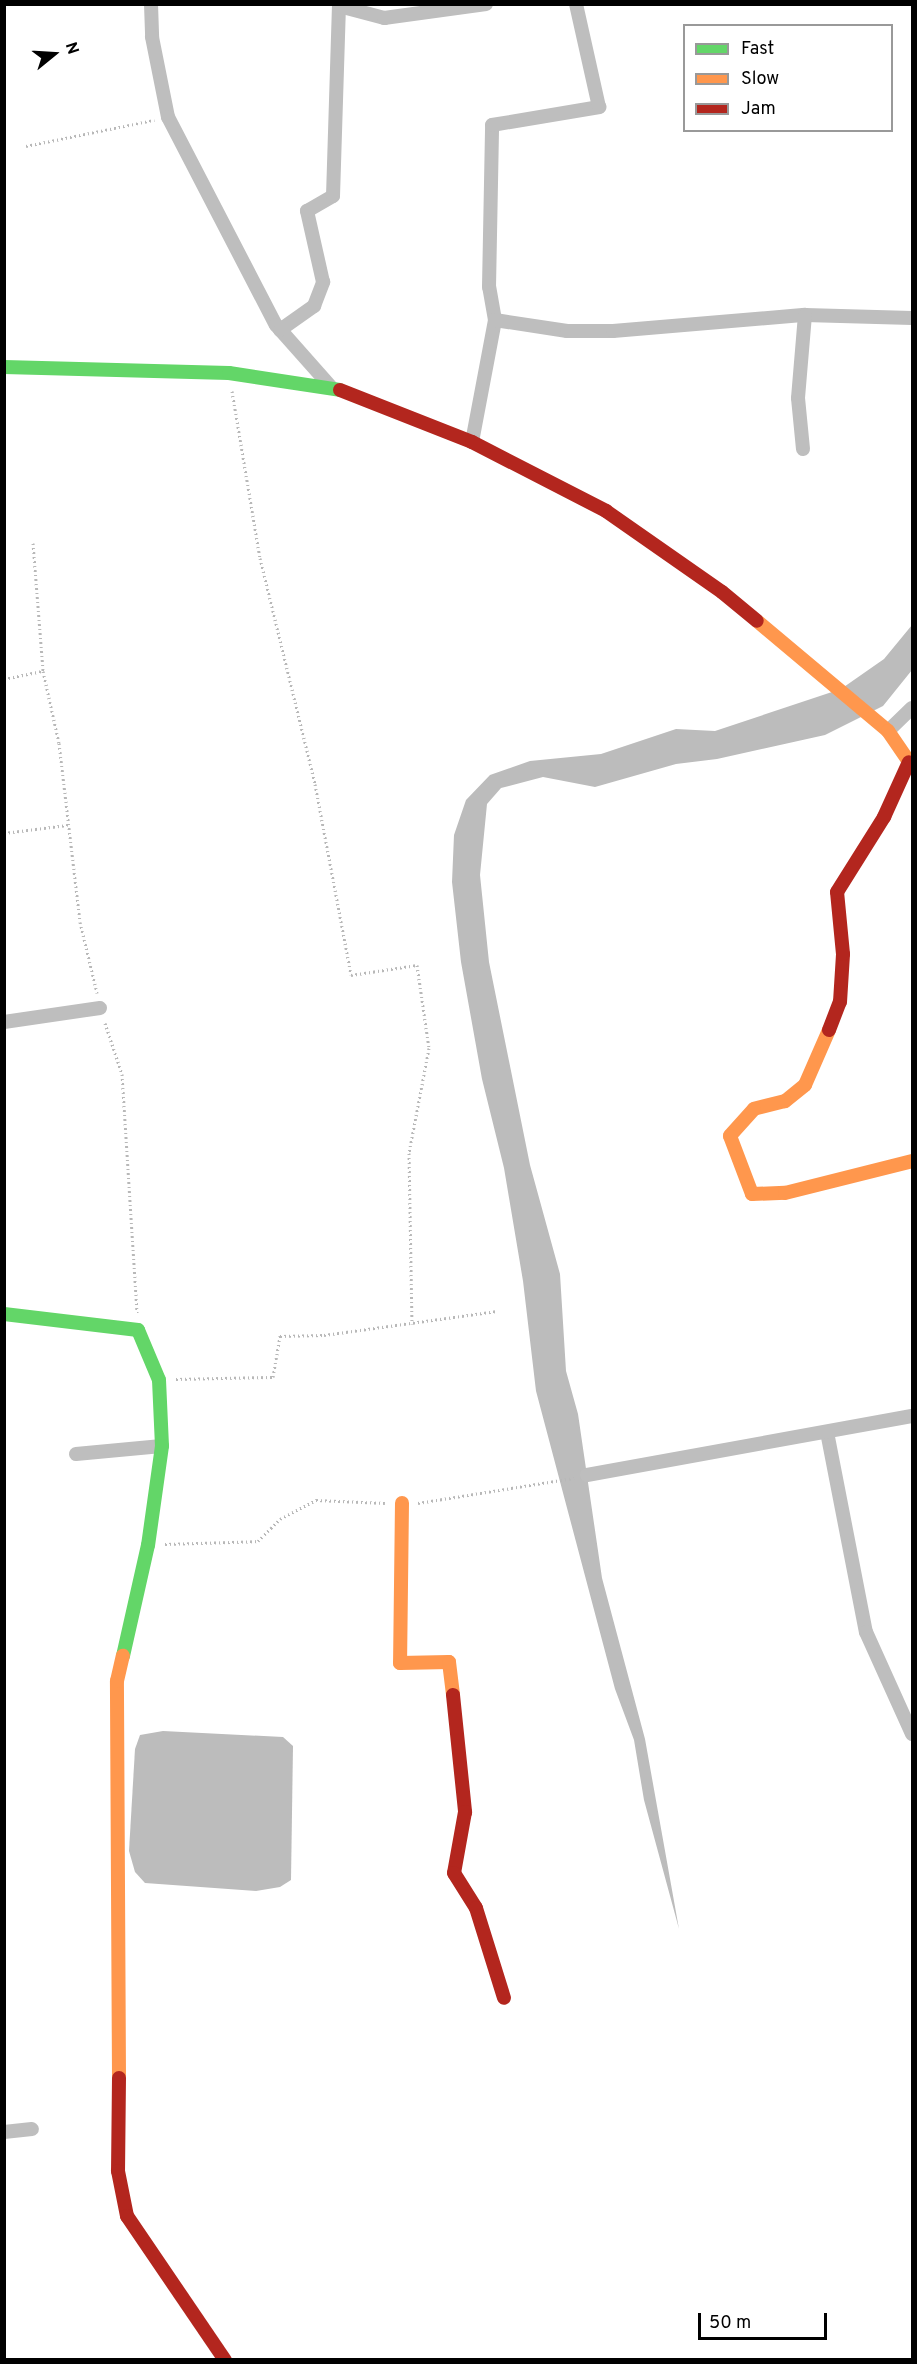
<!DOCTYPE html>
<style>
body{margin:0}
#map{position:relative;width:917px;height:2364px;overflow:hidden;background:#fff;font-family:Overpass,sans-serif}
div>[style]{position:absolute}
.water>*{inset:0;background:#bcbcbc}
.path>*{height:3px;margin-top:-1.5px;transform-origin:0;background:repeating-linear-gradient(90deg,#b8b8b8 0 1.5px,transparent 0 4.5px)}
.street>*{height:14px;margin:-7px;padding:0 7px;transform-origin:7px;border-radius:7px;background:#bebebe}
.fast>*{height:14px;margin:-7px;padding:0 7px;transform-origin:7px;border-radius:7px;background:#63d668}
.slow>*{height:14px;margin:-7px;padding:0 7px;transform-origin:7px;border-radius:7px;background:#ff974d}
.jam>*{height:14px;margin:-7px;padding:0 7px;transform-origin:7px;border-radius:7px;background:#b3261e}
span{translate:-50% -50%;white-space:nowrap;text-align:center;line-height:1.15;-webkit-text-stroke:4.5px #fff;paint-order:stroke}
.frame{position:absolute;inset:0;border:6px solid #000;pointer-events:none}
.legend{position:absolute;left:683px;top:24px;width:210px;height:108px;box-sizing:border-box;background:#fff;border:2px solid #999;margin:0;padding:8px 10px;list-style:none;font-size:18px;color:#000}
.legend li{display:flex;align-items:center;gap:12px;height:30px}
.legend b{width:30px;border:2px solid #999}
.north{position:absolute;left:24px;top:24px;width:60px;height:60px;-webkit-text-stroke:4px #fff;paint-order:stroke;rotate:72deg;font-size:16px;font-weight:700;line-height:24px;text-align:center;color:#000}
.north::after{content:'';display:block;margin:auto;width:21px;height:27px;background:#000;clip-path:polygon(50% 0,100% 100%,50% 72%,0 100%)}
.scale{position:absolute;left:698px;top:2313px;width:129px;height:27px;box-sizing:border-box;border:3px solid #000;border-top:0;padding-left:8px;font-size:18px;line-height:21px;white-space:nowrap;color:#000;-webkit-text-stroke:4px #fff;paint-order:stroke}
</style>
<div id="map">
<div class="water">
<div style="clip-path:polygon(912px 625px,912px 670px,883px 706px,825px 735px,717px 759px,676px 764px,595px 787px,543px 777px,501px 788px,487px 804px,480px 875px,489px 962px,530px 1165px,560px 1274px,566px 1371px,578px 1414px,602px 1578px,645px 1739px,679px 1929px,644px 1800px,634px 1740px,615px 1689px,536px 1391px,523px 1281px,504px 1168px,482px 1079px,461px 962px,452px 882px,454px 835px,466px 800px,490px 775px,530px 761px,601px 754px,676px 729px,715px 731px,841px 689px,884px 659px)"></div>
<div style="clip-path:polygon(163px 1731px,283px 1737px,293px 1746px,291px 1880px,280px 1887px,256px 1891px,145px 1883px,135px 1872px,129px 1851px,135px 1749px,140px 1735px)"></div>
</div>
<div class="path">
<div style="left:26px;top:146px;width:131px;rotate:-11.5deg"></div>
<div style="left:232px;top:391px;width:169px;rotate:80.5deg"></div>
<div style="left:260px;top:558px;width:233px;rotate:76.3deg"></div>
<div style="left:315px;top:784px;width:194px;rotate:79.3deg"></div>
<div style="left:351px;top:975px;width:67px;rotate:-8.6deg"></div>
<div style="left:417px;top:965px;width:84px;rotate:81.8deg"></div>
<div style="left:429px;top:1048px;width:107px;rotate:100.8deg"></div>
<div style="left:409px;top:1153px;width:171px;rotate:89deg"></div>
<div style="left:33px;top:543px;width:128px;rotate:85.5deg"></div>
<div style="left:43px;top:671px;width:74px;rotate:77.5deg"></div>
<div style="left:59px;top:743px;width:180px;rotate:83.3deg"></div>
<div style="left:80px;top:922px;width:73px;rotate:76.5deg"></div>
<div style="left:4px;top:679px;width:40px;rotate:-12deg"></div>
<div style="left:4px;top:833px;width:64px;rotate:-7.1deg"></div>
<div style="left:105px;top:1023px;width:54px;rotate:71.6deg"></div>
<div style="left:122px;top:1074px;width:239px;rotate:86.4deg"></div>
<div style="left:176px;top:1379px;width:97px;rotate:-1.2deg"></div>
<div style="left:273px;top:1377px;width:42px;rotate:-80.3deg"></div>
<div style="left:280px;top:1336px;width:44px;rotate:-1.3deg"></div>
<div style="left:324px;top:1335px;width:175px;rotate:-7.9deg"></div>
<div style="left:418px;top:1503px;width:158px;rotate:-9.1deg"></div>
<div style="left:165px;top:1544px;width:93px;rotate:-1.8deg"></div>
<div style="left:258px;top:1541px;width:31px;rotate:-45deg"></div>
<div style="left:280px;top:1519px;width:41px;rotate:-27.8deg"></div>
<div style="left:316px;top:1500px;width:69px;rotate:2.5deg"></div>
</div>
<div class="street">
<div style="left:151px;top:4px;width:33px;rotate:88deg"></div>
<div style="left:152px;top:37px;width:82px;rotate:78.7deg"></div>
<div style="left:168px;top:117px;width:234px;rotate:62.6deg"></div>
<div style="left:276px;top:325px;width:83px;rotate:48.4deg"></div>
<div style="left:495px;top:320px;width:34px;rotate:-100deg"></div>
<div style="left:489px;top:287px;width:162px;rotate:-88.9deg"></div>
<div style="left:492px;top:125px;width:109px;rotate:-9.5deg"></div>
<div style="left:599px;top:107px;width:106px;rotate:-102.6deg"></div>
<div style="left:280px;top:330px;width:42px;rotate:-35.2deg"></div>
<div style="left:314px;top:306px;width:26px;rotate:-69deg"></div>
<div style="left:323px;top:282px;width:73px;rotate:-102.7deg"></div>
<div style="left:307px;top:211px;width:30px;rotate:-30deg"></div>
<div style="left:333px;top:196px;width:190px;rotate:-88.2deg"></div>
<div style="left:339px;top:6px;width:47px;rotate:14.9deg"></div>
<div style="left:384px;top:18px;width:103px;rotate:-7.8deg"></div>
<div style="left:472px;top:442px;width:124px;rotate:-79.3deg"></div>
<div style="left:495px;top:320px;width:73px;rotate:8.7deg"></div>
<div style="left:567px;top:331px;width:46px"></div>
<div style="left:613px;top:331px;width:193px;rotate:-4.8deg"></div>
<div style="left:805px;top:315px;width:107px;rotate:1.6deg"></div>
<div style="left:803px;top:449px;width:51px;rotate:-95.6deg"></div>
<div style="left:798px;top:398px;width:83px;rotate:-85.2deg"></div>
<div style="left:888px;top:731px;width:33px;rotate:-44deg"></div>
<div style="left:4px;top:1022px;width:97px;rotate:-8.3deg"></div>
<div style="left:827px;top:1432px;width:204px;rotate:79deg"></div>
<div style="left:866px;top:1632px;width:112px;rotate:65.7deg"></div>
<div style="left:76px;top:1454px;width:86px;rotate:-5.3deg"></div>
<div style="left:587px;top:1475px;width:330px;rotate:-10.3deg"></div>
<div style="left:4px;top:2132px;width:28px;rotate:-6deg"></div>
</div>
<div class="fast">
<div style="left:4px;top:367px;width:225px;rotate:1.5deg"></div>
<div style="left:229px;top:373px;width:112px;rotate:8.7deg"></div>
<div style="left:4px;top:1314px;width:135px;rotate:6.8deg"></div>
<div style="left:138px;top:1330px;width:54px;rotate:67.2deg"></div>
<div style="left:159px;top:1380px;width:66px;rotate:87.4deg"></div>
<div style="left:162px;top:1446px;width:100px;rotate:98deg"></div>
<div style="left:148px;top:1545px;width:114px;rotate:102.7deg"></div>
</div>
<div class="slow">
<div style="left:757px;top:621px;width:171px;rotate:40deg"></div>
<div style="left:888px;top:731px;width:42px;rotate:55.6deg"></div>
<div style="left:829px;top:1030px;width:60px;rotate:113.6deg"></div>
<div style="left:805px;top:1085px;width:26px;rotate:141deg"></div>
<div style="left:785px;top:1101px;width:32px;rotate:166deg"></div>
<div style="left:754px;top:1109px;width:36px;rotate:132deg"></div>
<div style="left:730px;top:1136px;width:62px;rotate:69.2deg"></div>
<div style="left:752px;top:1194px;width:33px;rotate:-2deg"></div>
<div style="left:785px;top:1193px;width:131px;rotate:-14.1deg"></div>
<div style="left:402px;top:1503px;width:160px;rotate:90.7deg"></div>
<div style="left:400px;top:1663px;width:49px;rotate:-1.2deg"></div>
<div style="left:449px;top:1662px;width:33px;rotate:83deg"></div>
<div style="left:119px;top:2078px;width:397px;rotate:-90.3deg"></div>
<div style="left:117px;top:1681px;width:26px;rotate:-77deg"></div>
</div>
<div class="jam">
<div style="left:340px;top:390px;width:142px;rotate:21.5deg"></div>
<div style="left:472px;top:442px;width:151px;rotate:27.2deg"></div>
<div style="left:606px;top:511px;width:141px;rotate:34.9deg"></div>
<div style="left:722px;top:592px;width:45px;rotate:39.6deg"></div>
<div style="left:829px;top:1030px;width:30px;rotate:-69deg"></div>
<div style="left:840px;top:1002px;width:48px;rotate:-86.4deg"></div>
<div style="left:843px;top:954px;width:62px;rotate:-95.5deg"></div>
<div style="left:837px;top:892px;width:89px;rotate:-57.9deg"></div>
<div style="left:884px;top:817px;width:60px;rotate:-65.6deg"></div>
<div style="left:453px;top:1695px;width:118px;rotate:84.1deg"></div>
<div style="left:465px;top:1812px;width:62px;rotate:100.2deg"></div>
<div style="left:454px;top:1873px;width:41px;rotate:57.8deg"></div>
<div style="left:476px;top:1908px;width:94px;rotate:72.7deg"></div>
<div style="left:119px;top:2078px;width:93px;rotate:90.6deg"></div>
<div style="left:118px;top:2171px;width:46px;rotate:78.7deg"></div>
<div style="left:127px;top:2216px;width:174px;rotate:55.8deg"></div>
</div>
<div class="frame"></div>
<ul class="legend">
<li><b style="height:8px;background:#63d668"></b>Fast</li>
<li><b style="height:8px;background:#ff974d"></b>Slow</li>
<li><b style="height:8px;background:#b3261e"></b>Jam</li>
</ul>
<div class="north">N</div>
<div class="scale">50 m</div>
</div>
